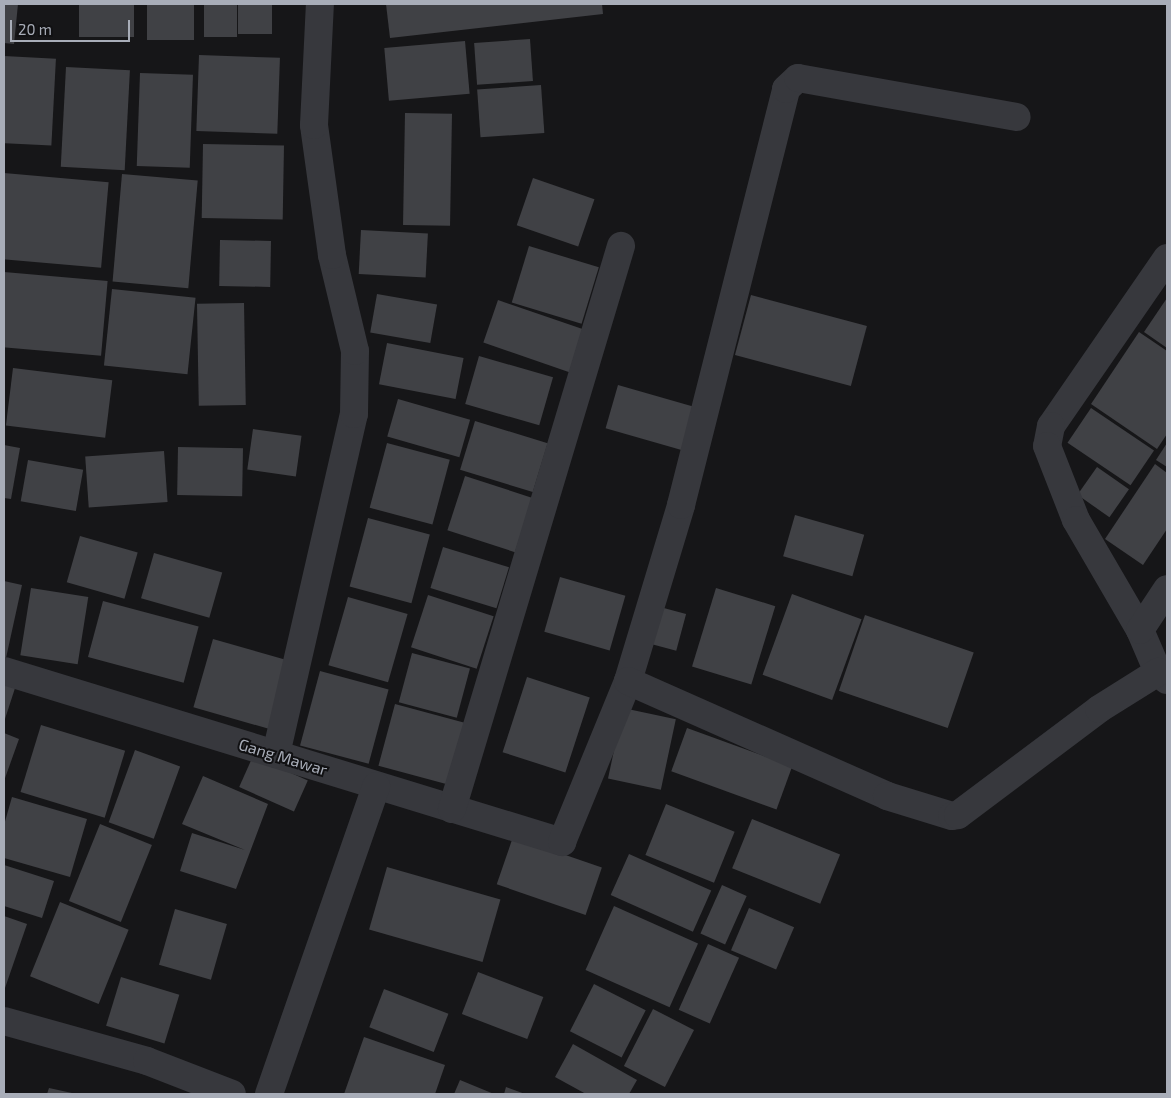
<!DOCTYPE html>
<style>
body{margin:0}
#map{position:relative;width:1171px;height:1098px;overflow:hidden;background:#161618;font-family:"Exo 2",sans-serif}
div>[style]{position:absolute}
.building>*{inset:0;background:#404145;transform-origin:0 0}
.minor>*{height:28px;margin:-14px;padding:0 14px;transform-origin:14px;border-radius:14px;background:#37383d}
span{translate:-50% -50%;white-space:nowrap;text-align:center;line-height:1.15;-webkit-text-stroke:4px #111113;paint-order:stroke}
.street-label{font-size:16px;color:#a8adb8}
.frame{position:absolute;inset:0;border:5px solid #a8adb8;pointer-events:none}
.scale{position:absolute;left:10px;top:20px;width:120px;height:22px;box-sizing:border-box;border:2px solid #a8adb8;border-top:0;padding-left:6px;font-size:15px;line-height:18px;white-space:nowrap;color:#a8adb8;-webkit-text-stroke:4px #111113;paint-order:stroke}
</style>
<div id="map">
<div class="building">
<div style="clip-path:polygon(4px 4px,18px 4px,14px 44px,4px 43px)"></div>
<div style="left:79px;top:4px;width:55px;height:33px"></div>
<div style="left:147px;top:4px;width:47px;height:36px"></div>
<div style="left:204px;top:4px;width:33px;height:33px"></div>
<div style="left:238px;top:4px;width:34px;height:30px"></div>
<div style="clip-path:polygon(386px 4px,602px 4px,603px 14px,390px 38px)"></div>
<div style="left:530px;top:39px;width:42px;height:56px;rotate:86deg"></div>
<div style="left:465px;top:41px;width:53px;height:81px;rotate:85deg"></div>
<div style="left:199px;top:55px;width:81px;height:76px;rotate:2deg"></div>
<div style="left:4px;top:56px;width:52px;height:87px;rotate:3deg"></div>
<div style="left:66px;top:67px;width:64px;height:100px;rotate:3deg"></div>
<div style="left:140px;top:73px;width:53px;height:93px;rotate:2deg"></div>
<div style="left:541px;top:85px;width:48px;height:64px;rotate:86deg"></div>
<div style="left:405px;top:113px;width:47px;height:112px;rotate:1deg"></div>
<div style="left:203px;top:144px;width:81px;height:74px;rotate:1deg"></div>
<div style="left:4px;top:173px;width:105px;height:86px;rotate:5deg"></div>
<div style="left:122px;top:174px;width:76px;height:108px;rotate:5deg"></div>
<div style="left:533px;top:178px;width:65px;height:50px;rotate:19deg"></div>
<div style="left:361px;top:230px;width:67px;height:44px;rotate:3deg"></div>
<div style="left:220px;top:240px;width:51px;height:46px;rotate:1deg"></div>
<div style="left:529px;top:246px;width:73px;height:59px;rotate:17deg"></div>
<div style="left:4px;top:272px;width:104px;height:75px;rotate:5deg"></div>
<div style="left:112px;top:289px;width:84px;height:77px;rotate:6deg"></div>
<div style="left:377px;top:294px;width:61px;height:39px;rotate:10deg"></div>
<div style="left:751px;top:295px;width:120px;height:62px;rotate:15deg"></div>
<div style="clip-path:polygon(1167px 298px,1167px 348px,1144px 332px)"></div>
<div style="left:498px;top:300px;width:94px;height:45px;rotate:19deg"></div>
<div style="left:244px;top:303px;width:102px;height:47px;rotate:89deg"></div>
<div style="clip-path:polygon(1139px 332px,1167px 351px,1167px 434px,1157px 449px,1091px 404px)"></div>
<div style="left:387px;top:343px;width:78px;height:42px;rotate:11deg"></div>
<div style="left:479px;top:356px;width:77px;height:50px;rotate:16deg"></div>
<div style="left:13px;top:368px;width:100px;height:58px;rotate:7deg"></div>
<div style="left:618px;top:385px;width:88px;height:45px;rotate:16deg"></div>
<div style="left:398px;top:399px;width:75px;height:39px;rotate:16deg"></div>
<div style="left:1091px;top:408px;width:76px;height:42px;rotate:34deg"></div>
<div style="left:475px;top:421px;width:76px;height:51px;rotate:17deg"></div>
<div style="left:253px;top:429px;width:49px;height:41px;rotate:8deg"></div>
<div style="left:387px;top:443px;width:65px;height:67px;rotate:15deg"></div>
<div style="clip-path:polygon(1167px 443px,1167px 467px,1156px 460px)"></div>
<div style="clip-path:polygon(4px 445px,20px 448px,11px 499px,4px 498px)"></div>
<div style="left:178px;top:447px;width:65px;height:48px;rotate:1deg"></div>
<div style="left:164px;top:451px;width:51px;height:79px;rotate:86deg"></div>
<div style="left:28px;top:460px;width:56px;height:42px;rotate:10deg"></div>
<div style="clip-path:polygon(1155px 464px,1167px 473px,1167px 529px,1143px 565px,1105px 539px)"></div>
<div style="left:1097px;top:467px;width:39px;height:34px;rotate:35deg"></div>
<div style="left:465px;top:476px;width:71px;height:57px;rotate:18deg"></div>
<div style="left:795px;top:515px;width:72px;height:43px;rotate:16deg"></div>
<div style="left:368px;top:518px;width:64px;height:71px;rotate:15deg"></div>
<div style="left:80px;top:536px;width:60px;height:48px;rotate:16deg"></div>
<div style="left:443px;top:547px;width:69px;height:43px;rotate:17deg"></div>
<div style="left:154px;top:553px;width:71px;height:47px;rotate:16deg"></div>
<div style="left:560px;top:577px;width:68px;height:57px;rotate:16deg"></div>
<div style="clip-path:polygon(4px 581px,22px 585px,6px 658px,4px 658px)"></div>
<div style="left:31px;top:588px;width:58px;height:68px;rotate:9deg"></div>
<div style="left:716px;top:588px;width:62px;height:82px;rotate:17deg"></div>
<div style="left:792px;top:594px;width:74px;height:86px;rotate:20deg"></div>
<div style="left:428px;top:595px;width:69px;height:55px;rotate:18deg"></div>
<div style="left:348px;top:597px;width:62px;height:71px;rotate:16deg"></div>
<div style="left:103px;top:601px;width:99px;height:58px;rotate:15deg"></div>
<div style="left:660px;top:607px;width:27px;height:38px;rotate:15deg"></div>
<div style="left:865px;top:615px;width:115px;height:80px;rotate:19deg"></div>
<div style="left:213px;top:639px;width:81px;height:71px;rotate:16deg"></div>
<div style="left:412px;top:653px;width:60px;height:51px;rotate:15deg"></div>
<div style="left:320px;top:671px;width:71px;height:77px;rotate:15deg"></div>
<div style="left:527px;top:677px;width:66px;height:79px;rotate:18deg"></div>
<div style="clip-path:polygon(4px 678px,17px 682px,4px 722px)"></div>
<div style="left:395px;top:704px;width:72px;height:64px;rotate:15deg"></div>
<div style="left:623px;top:708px;width:54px;height:72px;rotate:12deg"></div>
<div style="left:41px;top:725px;width:88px;height:70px;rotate:17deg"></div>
<div style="left:687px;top:728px;width:112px;height:46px;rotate:20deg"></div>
<div style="clip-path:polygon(4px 733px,19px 739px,4px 781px)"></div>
<div style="left:135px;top:750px;width:48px;height:77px;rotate:20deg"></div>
<div style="left:253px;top:756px;width:60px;height:34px;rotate:24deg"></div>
<div style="clip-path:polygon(203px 776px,268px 804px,236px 889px,180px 871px,192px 833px,245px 850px,182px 824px)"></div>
<div style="clip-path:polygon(12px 797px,87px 819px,70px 877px,4px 858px,4px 825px)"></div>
<div style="left:666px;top:804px;width:74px;height:55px;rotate:22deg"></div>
<div style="left:752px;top:819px;width:95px;height:53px;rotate:22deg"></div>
<div style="left:100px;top:824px;width:56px;height:83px;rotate:22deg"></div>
<div style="left:513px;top:837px;width:94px;height:50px;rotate:19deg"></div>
<div style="left:629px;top:854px;width:90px;height:45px;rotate:24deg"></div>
<div style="clip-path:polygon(4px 865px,54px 881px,42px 918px,4px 906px)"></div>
<div style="left:387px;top:867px;width:118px;height:65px;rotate:16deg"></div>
<div style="left:722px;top:885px;width:27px;height:53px;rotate:24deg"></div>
<div style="left:60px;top:902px;width:74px;height:80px;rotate:22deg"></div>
<div style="left:614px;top:906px;width:92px;height:70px;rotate:24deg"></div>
<div style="left:749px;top:908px;width:49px;height:46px;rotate:23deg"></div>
<div style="left:175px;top:909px;width:54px;height:58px;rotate:16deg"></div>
<div style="clip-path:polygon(4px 916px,27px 924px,4px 991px)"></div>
<div style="left:708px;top:944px;width:34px;height:72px;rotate:24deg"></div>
<div style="left:478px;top:972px;width:70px;height:45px;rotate:21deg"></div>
<div style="left:121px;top:977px;width:61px;height:51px;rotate:17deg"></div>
<div style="left:594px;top:984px;width:58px;height:53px;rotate:27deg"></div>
<div style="left:384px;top:989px;width:69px;height:41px;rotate:21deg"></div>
<div style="left:653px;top:1009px;width:46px;height:64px;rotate:27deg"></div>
<div style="clip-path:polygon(364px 1037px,445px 1065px,435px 1094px,344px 1094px)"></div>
<div style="clip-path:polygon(573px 1044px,637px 1080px,629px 1094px,586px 1094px,555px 1077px)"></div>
<div style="clip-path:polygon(460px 1080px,494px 1094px,454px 1094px)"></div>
<div style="clip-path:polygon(506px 1087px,525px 1094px,504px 1094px)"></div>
<div style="clip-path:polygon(49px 1088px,72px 1093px,72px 1094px,47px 1094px)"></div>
</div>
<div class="minor">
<div style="left:1167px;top:258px;width:204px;rotate:124.6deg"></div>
<div style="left:1051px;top:426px;width:20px;rotate:101deg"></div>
<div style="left:1047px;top:446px;width:79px;rotate:68.6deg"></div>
<div style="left:1076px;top:520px;width:127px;rotate:59.8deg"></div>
<div style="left:1140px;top:630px;width:46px;rotate:66.8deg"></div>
<div style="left:1158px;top:672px;width:12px;rotate:42deg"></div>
<div style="left:1140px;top:630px;width:49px;rotate:-56.6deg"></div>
<div style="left:4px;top:671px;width:584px;rotate:17.04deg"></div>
<div style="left:562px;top:842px;width:174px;rotate:-67.7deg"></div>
<div style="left:628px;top:681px;width:184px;rotate:-73.2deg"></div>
<div style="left:681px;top:505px;width:429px;rotate:-75.8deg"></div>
<div style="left:786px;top:89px;width:16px;rotate:-43deg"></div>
<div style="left:798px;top:78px;width:222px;rotate:10.1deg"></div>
<div style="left:628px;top:681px;width:283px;rotate:23.9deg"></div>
<div style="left:887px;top:796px;width:68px;rotate:17.1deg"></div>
<div style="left:952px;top:816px;width:6px;rotate:-9deg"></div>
<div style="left:958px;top:815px;width:176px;rotate:-36.9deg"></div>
<div style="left:1099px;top:709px;width:70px;rotate:-32.1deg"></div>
<div style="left:276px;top:754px;width:349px;rotate:-77.1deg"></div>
<div style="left:354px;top:414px;width:63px;rotate:-89.1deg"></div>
<div style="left:355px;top:351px;width:99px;rotate:-103.5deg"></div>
<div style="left:332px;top:255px;width:131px;rotate:-97.9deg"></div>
<div style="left:314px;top:125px;width:121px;rotate:-87.2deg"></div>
<div style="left:452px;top:809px;width:588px;rotate:-73.29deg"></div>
<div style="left:4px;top:1021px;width:148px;rotate:15.6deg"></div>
<div style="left:147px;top:1061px;width:91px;rotate:21.2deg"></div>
<div style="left:269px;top:1094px;width:326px;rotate:-70.8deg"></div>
</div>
<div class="street-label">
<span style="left:283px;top:757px;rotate:17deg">Gang Mawar</span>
</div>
<div class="frame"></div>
<div class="scale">20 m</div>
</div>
